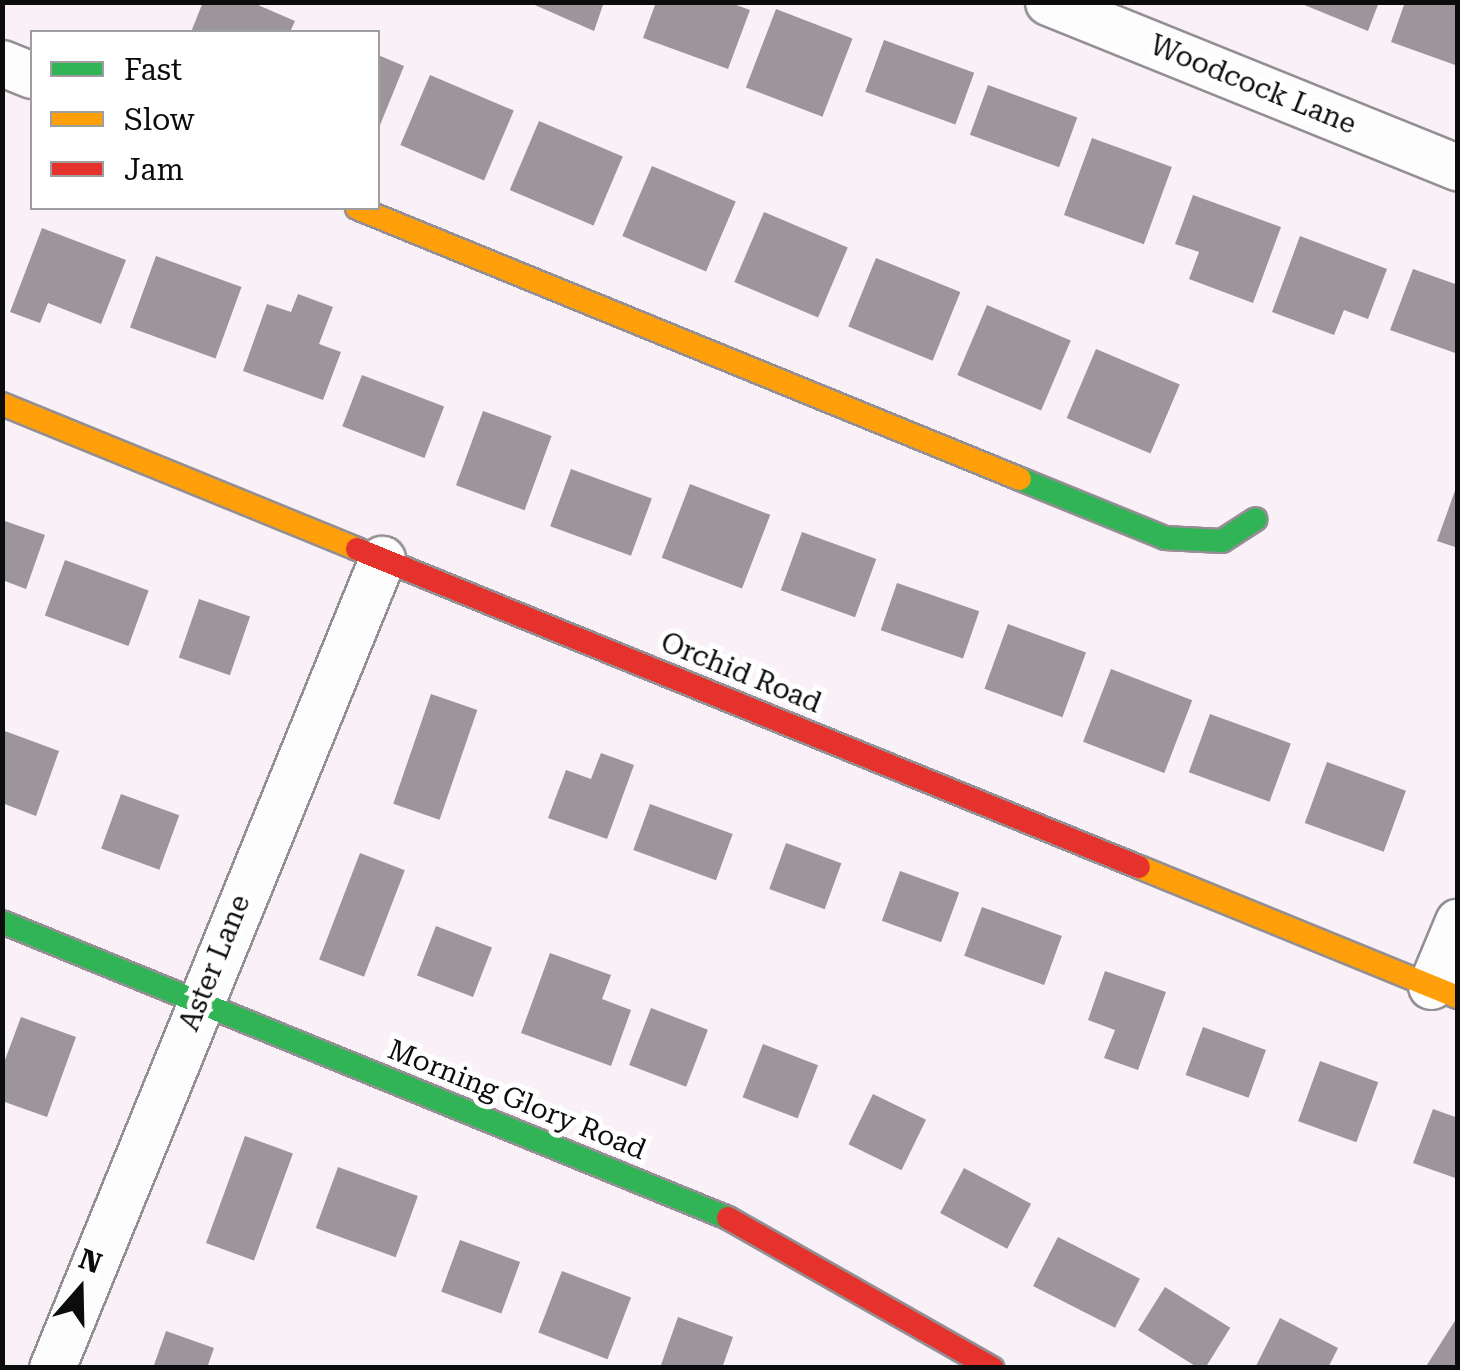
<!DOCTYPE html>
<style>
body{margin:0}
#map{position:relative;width:1460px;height:1370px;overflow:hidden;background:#f9f0f8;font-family:"Roboto Serif",serif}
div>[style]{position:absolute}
.building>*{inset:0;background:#9c969c;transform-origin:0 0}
.roads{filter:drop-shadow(2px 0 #938f92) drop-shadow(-2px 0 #938f92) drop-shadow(0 2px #938f92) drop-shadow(0 -2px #938f92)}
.street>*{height:45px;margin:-22.5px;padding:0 22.5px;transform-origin:22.5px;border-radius:22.5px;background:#fefdfe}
.fast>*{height:22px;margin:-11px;padding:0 11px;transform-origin:11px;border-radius:11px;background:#30b455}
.slow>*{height:22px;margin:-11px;padding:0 11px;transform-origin:11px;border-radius:11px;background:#ff9f0a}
.jam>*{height:22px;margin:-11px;padding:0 11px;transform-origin:11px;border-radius:11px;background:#e5322d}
span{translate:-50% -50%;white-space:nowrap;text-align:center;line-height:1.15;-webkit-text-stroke:10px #fff;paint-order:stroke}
.street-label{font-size:28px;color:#0c0c0c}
.frame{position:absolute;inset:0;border:5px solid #0c0c0c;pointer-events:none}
.legend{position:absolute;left:30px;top:30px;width:350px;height:180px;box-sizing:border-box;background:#fff;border:2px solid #9e9e9e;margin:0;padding:12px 18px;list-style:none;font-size:30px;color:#0c0c0c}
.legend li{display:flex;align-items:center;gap:20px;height:50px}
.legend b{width:50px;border:2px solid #9e9e9e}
.north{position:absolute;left:30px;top:1240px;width:100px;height:100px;-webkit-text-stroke:8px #fff;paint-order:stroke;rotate:20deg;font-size:28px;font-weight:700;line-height:40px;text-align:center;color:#0c0c0c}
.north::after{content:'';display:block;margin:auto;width:35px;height:45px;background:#0c0c0c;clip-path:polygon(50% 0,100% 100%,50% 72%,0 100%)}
</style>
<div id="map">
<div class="building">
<div style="clip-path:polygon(203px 2px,251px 2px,295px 21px,290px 32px,191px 32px)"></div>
<div style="clip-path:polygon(528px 2px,604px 2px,594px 31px)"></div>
<div style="clip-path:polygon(656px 2px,728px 2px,750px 10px,728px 69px,643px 38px)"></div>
<div style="clip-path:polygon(1297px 2px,1379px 2px,1368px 31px)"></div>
<div style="clip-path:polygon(1405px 2px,1458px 2px,1458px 66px,1391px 42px)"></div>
<div style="left:776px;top:9px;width:82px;height:84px;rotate:21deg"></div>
<div style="left:884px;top:40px;width:96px;height:55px;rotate:20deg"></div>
<div style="clip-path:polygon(378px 55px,404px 66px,378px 130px)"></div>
<div style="left:430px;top:75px;width:91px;height:76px;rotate:23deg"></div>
<div style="left:988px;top:85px;width:95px;height:53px;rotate:20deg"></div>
<div style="left:539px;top:121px;width:91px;height:75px;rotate:23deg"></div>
<div style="left:1092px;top:138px;width:85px;height:82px;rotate:20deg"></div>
<div style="left:652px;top:166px;width:91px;height:76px;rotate:23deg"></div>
<div style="clip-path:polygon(1193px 195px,1281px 227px,1253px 303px,1189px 279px,1199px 252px,1175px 244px)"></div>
<div style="left:764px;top:212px;width:91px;height:76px;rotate:23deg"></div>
<div style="clip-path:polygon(42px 228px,126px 260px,101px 324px,48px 303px,40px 323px,10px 312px)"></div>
<div style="clip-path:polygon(1300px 236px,1387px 269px,1368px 319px,1344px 310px,1334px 335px,1272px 312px)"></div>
<div style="left:156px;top:256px;width:91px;height:76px;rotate:20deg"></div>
<div style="left:876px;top:258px;width:91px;height:74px;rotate:22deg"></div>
<div style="clip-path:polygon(1413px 269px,1458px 285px,1458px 354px,1390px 330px)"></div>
<div style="clip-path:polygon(298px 294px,333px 307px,319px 344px,341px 352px,323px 400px,243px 371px,267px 304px,291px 312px)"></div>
<div style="left:987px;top:305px;width:91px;height:76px;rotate:23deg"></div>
<div style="left:1096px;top:349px;width:91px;height:75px;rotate:23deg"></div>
<div style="left:362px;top:375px;width:88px;height:55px;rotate:21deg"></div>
<div style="left:483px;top:411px;width:73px;height:79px;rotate:20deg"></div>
<div style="left:571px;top:469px;width:86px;height:61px;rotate:20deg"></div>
<div style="left:690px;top:484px;width:86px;height:79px;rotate:21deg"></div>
<div style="clip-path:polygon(1457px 485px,1458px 485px,1458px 548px,1437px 541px)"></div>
<div style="clip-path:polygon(2px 520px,45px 535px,26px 589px,2px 580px)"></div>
<div style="left:802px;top:532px;width:79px;height:62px;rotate:20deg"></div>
<div style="left:65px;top:560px;width:89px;height:59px;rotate:20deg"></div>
<div style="left:897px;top:583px;width:87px;height:50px;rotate:19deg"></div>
<div style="left:199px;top:599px;width:54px;height:62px;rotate:19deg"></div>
<div style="left:1008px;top:624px;width:83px;height:69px;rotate:20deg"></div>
<div style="left:1111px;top:669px;width:87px;height:78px;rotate:21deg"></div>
<div style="left:431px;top:694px;width:49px;height:116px;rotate:19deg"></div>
<div style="left:1210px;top:714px;width:86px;height:62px;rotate:20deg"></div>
<div style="clip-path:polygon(2px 730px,59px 751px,36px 816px,2px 803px)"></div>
<div style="clip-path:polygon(601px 753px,634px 765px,607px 839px,548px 818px,566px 770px,591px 779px)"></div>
<div style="left:1327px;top:762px;width:84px;height:65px;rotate:20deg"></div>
<div style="left:121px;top:794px;width:62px;height:58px;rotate:20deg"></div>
<div style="left:650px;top:804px;width:88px;height:49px;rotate:20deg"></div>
<div style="left:786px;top:843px;width:59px;height:49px;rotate:20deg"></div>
<div style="left:360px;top:853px;width:48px;height:114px;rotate:21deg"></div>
<div style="left:900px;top:871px;width:63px;height:53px;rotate:20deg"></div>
<div style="left:982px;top:907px;width:85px;height:52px;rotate:20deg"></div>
<div style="left:436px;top:926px;width:60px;height:53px;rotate:21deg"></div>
<div style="clip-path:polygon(550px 953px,611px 975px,602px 999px,631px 1010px,611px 1066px,521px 1033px)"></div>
<div style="clip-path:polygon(1105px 971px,1166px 992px,1138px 1070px,1104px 1058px,1115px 1030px,1088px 1020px)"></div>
<div style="left:651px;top:1008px;width:61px;height:61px;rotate:21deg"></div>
<div style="clip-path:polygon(21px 1017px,76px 1037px,47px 1117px,2px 1101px,2px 1068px)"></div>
<div style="left:1203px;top:1027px;width:67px;height:51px;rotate:20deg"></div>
<div style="left:763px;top:1044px;width:59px;height:57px;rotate:21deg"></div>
<div style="left:1320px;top:1061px;width:62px;height:64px;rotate:20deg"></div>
<div style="left:873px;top:1094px;width:59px;height:56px;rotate:26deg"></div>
<div style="clip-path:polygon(1433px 1109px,1458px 1118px,1458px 1179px,1413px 1163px)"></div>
<div style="left:245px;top:1136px;width:51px;height:114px;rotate:20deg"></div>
<div style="left:338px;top:1167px;width:85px;height:65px;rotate:20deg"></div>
<div style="left:964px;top:1168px;width:76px;height:51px;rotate:28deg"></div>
<div style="left:1058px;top:1237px;width:92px;height:55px;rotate:27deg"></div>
<div style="left:460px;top:1240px;width:64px;height:55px;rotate:20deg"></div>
<div style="left:562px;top:1271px;width:74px;height:66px;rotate:21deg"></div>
<div style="left:1165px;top:1287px;width:77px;height:51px;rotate:32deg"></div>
<div style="clip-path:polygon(1458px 1316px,1458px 1368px,1425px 1368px)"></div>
<div style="clip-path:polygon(678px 1317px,733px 1337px,722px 1368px,661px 1365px)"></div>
<div style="clip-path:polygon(1280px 1318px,1338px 1348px,1328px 1368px,1255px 1368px)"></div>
<div style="clip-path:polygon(166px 1331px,214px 1348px,207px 1368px,153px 1368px)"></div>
</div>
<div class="roads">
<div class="street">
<div style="left:1048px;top:2px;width:442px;rotate:22deg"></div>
<div style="left:2px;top:63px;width:32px;rotate:22deg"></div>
<div style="left:1431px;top:986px;width:70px;rotate:-67.4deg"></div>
<div style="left:52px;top:1368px;width:874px;rotate:-67.81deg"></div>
</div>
<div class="fast">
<div style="left:1020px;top:479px;width:157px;rotate:22.1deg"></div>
<div style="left:1165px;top:538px;width:57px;rotate:3deg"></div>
<div style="left:1222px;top:541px;width:40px;rotate:-32.9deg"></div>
<div style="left:2px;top:922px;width:784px;rotate:22.18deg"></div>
</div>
<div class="slow">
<div style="left:357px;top:208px;width:716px;rotate:22.23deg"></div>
<div style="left:2px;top:404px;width:383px;rotate:22.2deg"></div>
<div style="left:1139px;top:867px;width:344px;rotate:22.2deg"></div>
</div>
<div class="jam">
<div style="left:357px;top:549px;width:844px;rotate:22.13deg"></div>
<div style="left:728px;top:1218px;width:304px;rotate:29.6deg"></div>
</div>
</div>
<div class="street-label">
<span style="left:1253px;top:85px;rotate:22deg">Woodcock Lane</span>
<span style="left:741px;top:673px;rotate:22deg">Orchid Road</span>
<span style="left:215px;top:963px;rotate:-68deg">Aster Lane</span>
<span style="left:517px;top:1100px;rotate:22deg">Morning Glory Road</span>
</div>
<div class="frame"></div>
<ul class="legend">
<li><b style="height:12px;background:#30b455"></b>Fast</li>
<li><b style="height:12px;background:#ff9f0a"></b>Slow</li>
<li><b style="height:12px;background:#e5322d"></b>Jam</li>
</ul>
<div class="north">N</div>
</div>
